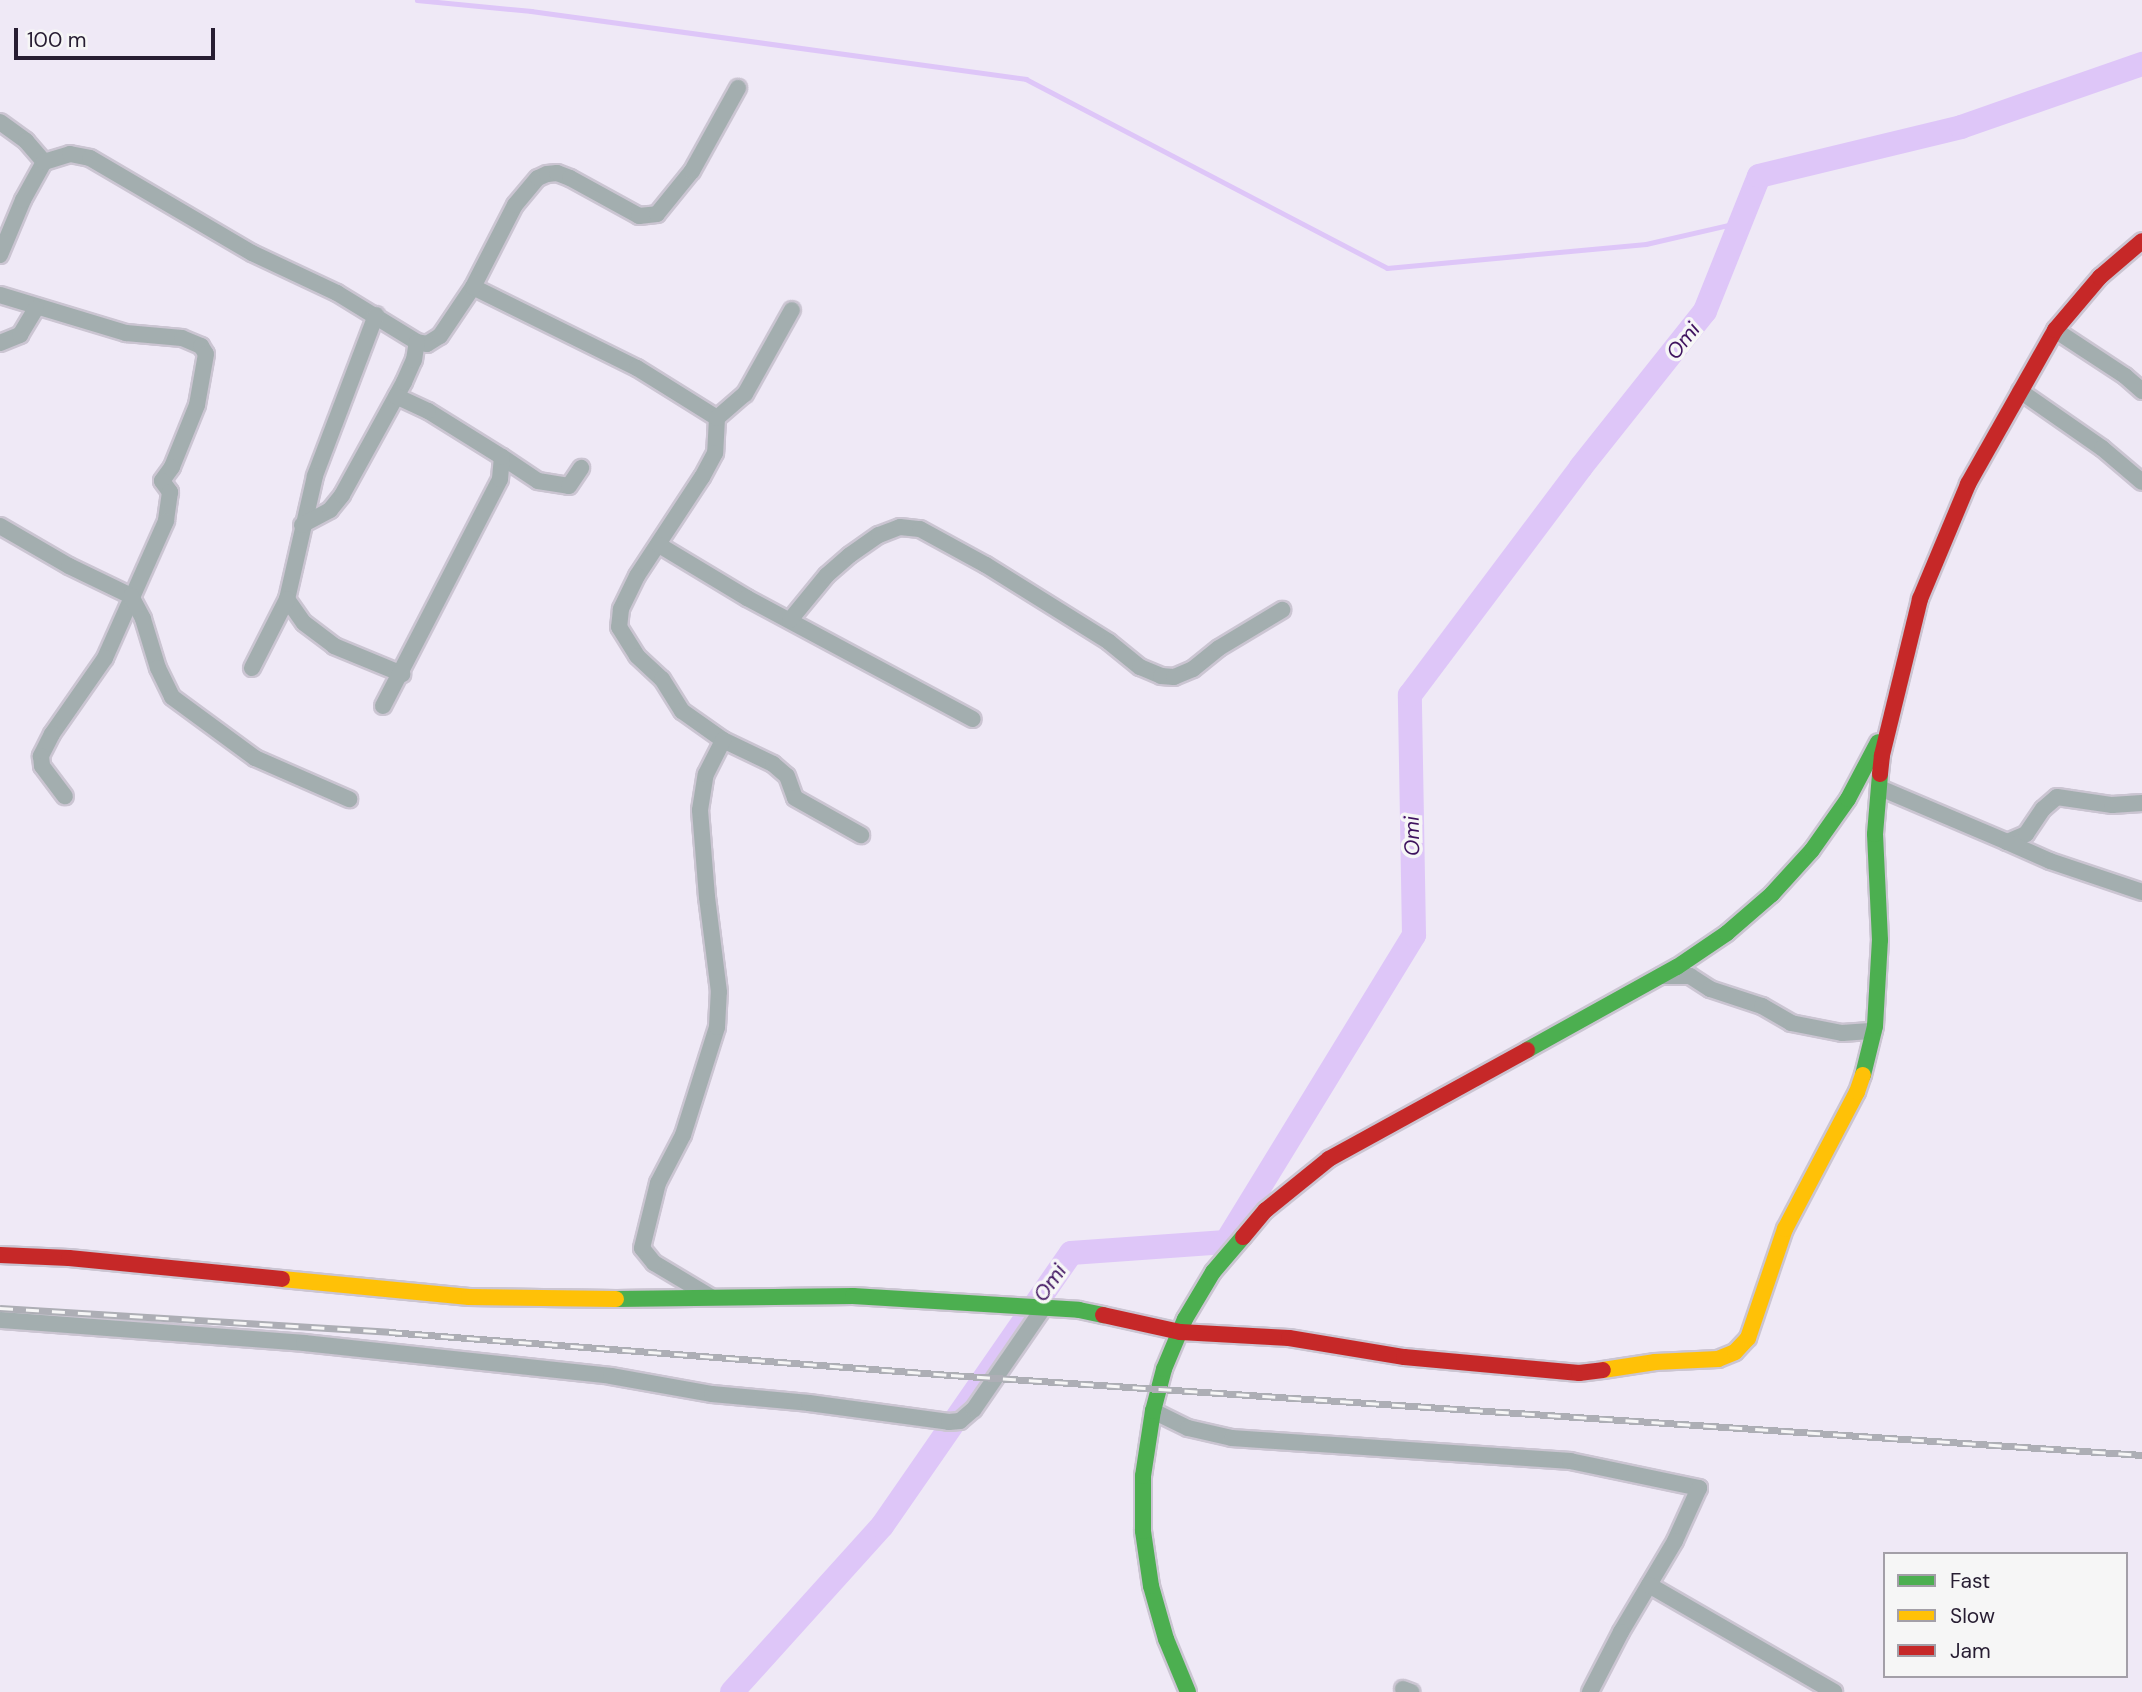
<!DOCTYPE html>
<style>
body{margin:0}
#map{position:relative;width:2142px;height:1692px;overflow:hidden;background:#efe9f6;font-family:"DM Sans",sans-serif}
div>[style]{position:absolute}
.stream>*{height:4.5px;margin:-2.25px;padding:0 2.25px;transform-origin:2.25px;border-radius:2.25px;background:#dec6f8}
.river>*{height:24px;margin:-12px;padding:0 12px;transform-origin:12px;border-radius:12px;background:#dec6f8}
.roads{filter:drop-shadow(2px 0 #cbc5d2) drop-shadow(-2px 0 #cbc5d2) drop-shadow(0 2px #cbc5d2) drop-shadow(0 -2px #cbc5d2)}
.street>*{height:16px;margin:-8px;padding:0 8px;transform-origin:8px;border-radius:8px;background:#a3aeaf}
.fast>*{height:16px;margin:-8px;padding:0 8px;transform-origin:8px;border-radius:8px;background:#4caf50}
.slow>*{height:16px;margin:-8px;padding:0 8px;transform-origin:8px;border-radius:8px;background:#ffc107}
.jam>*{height:16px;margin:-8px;padding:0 8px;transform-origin:8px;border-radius:8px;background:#c62828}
.rail>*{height:7px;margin-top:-3.5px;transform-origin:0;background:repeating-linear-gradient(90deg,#f6f6f6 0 13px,#adaeb5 0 26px);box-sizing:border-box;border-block:2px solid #adaeb5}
span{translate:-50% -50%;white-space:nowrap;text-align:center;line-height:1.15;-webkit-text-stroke:7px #f6f6f6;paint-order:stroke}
.water-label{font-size:21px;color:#3e125e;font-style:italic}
.legend{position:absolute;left:1883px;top:1552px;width:245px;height:126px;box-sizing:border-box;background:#f6f6f6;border:2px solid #a39fa8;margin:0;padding:9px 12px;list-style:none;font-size:21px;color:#271d32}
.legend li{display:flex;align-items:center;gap:14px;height:35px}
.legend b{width:35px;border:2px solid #a39fa8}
.scale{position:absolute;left:14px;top:28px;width:201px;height:32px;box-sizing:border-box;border:4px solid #271d32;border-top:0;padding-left:9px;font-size:21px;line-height:24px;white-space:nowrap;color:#271d32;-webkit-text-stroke:5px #f6f6f6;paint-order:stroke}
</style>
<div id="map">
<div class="stream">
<div style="left:417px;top:0;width:115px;rotate:5.5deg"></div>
<div style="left:531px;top:11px;width:500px;rotate:7.8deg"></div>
<div style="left:1026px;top:79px;width:407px;rotate:27.6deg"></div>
<div style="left:1387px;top:268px;width:260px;rotate:-5.3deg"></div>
<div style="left:1646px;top:244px;width:98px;rotate:-13deg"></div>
</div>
<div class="river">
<div style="left:732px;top:1692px;width:224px;rotate:-47.9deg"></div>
<div style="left:882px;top:1526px;width:332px;rotate:-55.3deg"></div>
<div style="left:1071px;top:1253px;width:155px;rotate:-4.1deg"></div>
<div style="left:1226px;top:1242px;width:360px;rotate:-58.5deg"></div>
<div style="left:1414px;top:935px;width:240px;rotate:-91deg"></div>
<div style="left:1410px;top:695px;width:285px;rotate:-53.1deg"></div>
<div style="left:1581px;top:467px;width:199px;rotate:-51.5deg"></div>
<div style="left:1705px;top:311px;width:145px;rotate:-68.2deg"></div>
<div style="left:1759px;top:176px;width:208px;rotate:-13.6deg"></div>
<div style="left:1961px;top:127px;width:192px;rotate:-19.2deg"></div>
</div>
<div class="roads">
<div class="street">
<div style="left:0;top:122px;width:32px;rotate:36deg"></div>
<div style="left:26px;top:141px;width:28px;rotate:49deg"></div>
<div style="left:0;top:255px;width:60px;rotate:-67.3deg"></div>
<div style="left:23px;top:200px;width:43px;rotate:-61.1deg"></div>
<div style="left:44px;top:162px;width:27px;rotate:-17deg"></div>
<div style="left:70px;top:154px;width:20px;rotate:11deg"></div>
<div style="left:90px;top:158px;width:188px;rotate:30.4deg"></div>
<div style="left:252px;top:253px;width:94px;rotate:25.2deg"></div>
<div style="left:337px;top:293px;width:94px;rotate:31.5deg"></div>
<div style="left:417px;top:342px;width:10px;rotate:11deg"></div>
<div style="left:427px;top:344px;width:15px;rotate:-32deg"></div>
<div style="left:440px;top:336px;width:59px;rotate:-56deg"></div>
<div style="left:473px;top:287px;width:183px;rotate:26.3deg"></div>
<div style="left:637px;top:368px;width:94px;rotate:32deg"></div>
<div style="left:717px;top:418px;width:35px;rotate:93deg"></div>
<div style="left:715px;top:453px;width:27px;rotate:118deg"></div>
<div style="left:702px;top:477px;width:118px;rotate:123.3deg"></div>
<div style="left:637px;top:576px;width:37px;rotate:116deg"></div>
<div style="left:621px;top:609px;width:18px;rotate:96deg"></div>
<div style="left:619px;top:627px;width:34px;rotate:58deg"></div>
<div style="left:637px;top:656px;width:34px;rotate:43deg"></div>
<div style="left:662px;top:679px;width:38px;rotate:58deg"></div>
<div style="left:682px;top:711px;width:50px;rotate:35.3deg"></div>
<div style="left:723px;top:740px;width:55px;rotate:25.6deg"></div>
<div style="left:773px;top:764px;width:18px;rotate:41deg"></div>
<div style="left:787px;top:776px;width:23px;rotate:70deg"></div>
<div style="left:795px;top:798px;width:76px;rotate:29.3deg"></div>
<div style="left:473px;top:287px;width:92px;rotate:-62.9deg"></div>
<div style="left:515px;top:205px;width:35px;rotate:-50deg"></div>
<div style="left:538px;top:178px;width:10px;rotate:-24deg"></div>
<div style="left:547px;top:174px;width:10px;rotate:-6deg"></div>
<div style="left:557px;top:173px;width:14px;rotate:21deg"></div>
<div style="left:570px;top:178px;width:79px;rotate:28.8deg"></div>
<div style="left:639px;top:216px;width:18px;rotate:-6deg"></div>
<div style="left:657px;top:214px;width:55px;rotate:-50.9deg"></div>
<div style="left:692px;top:171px;width:95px;rotate:-61deg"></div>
<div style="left:0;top:295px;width:132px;rotate:16.8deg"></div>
<div style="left:126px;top:333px;width:56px;rotate:5.1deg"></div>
<div style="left:182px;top:338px;width:21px;rotate:23deg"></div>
<div style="left:201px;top:346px;width:9px;rotate:58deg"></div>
<div style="left:206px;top:354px;width:52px;rotate:100deg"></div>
<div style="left:197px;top:405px;width:67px;rotate:112deg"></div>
<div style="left:172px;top:467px;width:17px;rotate:126deg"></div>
<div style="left:162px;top:481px;width:14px;rotate:54deg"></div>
<div style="left:170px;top:492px;width:29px;rotate:98deg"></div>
<div style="left:166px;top:521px;width:150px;rotate:114deg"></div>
<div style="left:105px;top:658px;width:93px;rotate:124.9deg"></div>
<div style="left:52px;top:734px;width:25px;rotate:117deg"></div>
<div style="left:41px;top:756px;width:10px;rotate:84deg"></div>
<div style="left:42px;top:766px;width:38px;rotate:53deg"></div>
<div style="left:376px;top:315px;width:172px;rotate:110.8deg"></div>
<div style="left:315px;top:476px;width:126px;rotate:102.8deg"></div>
<div style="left:287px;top:599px;width:29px;rotate:55deg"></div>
<div style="left:304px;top:623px;width:38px;rotate:37deg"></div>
<div style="left:334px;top:646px;width:74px;rotate:22.4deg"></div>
<div style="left:2055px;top:330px;width:84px;rotate:33.3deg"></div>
<div style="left:2125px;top:376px;width:23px;rotate:41deg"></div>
<div style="left:0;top:343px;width:22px;rotate:-22deg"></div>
<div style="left:20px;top:335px;width:31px;rotate:-59deg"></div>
<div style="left:2020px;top:391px;width:100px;rotate:34.8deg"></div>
<div style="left:2102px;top:448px;width:52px;rotate:40.4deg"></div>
<div style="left:717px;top:418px;width:37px;rotate:-41deg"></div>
<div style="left:745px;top:394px;width:96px;rotate:-60.8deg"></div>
<div style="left:502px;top:457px;width:43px;rotate:33.7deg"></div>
<div style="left:538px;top:481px;width:31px;rotate:9deg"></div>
<div style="left:569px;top:486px;width:22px;rotate:-56deg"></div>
<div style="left:302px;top:525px;width:32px;rotate:-28deg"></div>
<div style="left:330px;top:510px;width:19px;rotate:-51deg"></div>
<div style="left:342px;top:495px;width:129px;rotate:-61.2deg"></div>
<div style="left:404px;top:382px;width:24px;rotate:-66deg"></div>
<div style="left:414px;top:360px;width:18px;rotate:-81deg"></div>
<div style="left:0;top:526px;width:80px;rotate:30.1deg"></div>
<div style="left:69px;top:566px;width:69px;rotate:25.8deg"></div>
<div style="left:131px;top:596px;width:26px;rotate:62deg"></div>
<div style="left:143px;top:619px;width:51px;rotate:73deg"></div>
<div style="left:158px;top:668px;width:32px;rotate:64deg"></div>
<div style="left:172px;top:697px;width:103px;rotate:36.3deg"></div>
<div style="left:255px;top:758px;width:103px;rotate:23.6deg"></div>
<div style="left:659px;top:545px;width:103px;rotate:31.1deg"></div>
<div style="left:747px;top:598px;width:256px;rotate:28.2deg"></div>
<div style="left:790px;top:620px;width:58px;rotate:-50.6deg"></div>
<div style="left:827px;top:575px;width:30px;rotate:-41deg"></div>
<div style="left:850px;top:555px;width:35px;rotate:-35deg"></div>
<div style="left:879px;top:535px;width:22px;rotate:-21deg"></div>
<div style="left:900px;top:527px;width:20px;rotate:6deg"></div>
<div style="left:920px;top:529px;width:75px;rotate:28.6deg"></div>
<div style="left:986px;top:565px;width:145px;rotate:32deg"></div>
<div style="left:1109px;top:642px;width:40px;rotate:39deg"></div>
<div style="left:1140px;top:667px;width:23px;rotate:23deg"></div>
<div style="left:1161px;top:676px;width:13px;rotate:4deg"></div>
<div style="left:1174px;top:677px;width:21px;rotate:-23deg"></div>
<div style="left:1193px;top:669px;width:33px;rotate:-39deg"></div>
<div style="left:1219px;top:648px;width:74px;rotate:-31.1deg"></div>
<div style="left:252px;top:668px;width:77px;rotate:-63.1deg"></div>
<div style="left:383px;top:706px;width:255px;rotate:-62.7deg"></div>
<div style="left:500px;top:479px;width:22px;rotate:-85deg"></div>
<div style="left:502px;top:457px;width:87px;rotate:-148.1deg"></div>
<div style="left:428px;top:411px;width:35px;rotate:-155deg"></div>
<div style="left:1880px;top:788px;width:138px;rotate:23deg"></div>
<div style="left:2007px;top:842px;width:21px;rotate:-23deg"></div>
<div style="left:2026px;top:834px;width:30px;rotate:-56deg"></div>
<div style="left:2043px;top:809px;width:18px;rotate:-41deg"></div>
<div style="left:2057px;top:797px;width:56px;rotate:8.3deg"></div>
<div style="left:2112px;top:805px;width:30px;rotate:-4deg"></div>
<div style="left:2007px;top:842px;width:47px;rotate:23.8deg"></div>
<div style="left:2050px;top:861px;width:97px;rotate:18.6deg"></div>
<div style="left:1661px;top:976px;width:29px"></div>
<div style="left:1690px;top:976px;width:24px;rotate:33deg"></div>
<div style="left:1710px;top:989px;width:55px;rotate:18.1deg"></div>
<div style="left:1762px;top:1006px;width:34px;rotate:30deg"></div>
<div style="left:1791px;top:1023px;width:52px;rotate:11.1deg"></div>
<div style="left:1842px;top:1033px;width:32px;rotate:-4deg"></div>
<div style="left:711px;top:1297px;width:66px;rotate:-149.2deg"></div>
<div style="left:654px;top:1263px;width:19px;rotate:-129deg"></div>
<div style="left:642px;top:1248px;width:67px;rotate:-76.2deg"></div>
<div style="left:658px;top:1183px;width:54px;rotate:-62.5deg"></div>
<div style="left:683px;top:1135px;width:113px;rotate:-72.5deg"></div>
<div style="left:717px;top:1027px;width:35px;rotate:-87deg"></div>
<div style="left:719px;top:992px;width:96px;rotate:-97.2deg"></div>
<div style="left:707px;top:897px;width:87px;rotate:-94.6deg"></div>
<div style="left:700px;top:810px;width:36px;rotate:-81deg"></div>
<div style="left:706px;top:774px;width:38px;rotate:-63deg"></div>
<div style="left:0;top:1320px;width:305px;rotate:4.3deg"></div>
<div style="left:304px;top:1343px;width:309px;rotate:6.1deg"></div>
<div style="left:611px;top:1376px;width:103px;rotate:10.1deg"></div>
<div style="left:712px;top:1394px;width:97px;rotate:5.3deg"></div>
<div style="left:809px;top:1403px;width:141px;rotate:7.7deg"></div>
<div style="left:949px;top:1422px;width:11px;rotate:-5deg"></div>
<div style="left:960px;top:1421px;width:18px;rotate:-41deg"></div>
<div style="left:974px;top:1409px;width:124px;rotate:-55.5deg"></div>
<div style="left:1153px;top:1411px;width:39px;rotate:26deg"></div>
<div style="left:1188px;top:1428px;width:45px;rotate:12.8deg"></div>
<div style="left:1232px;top:1438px;width:339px;rotate:3.9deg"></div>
<div style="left:1570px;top:1461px;width:132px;rotate:11.8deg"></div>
<div style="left:1699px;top:1488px;width:58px;rotate:114.4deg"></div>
<div style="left:1675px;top:1541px;width:106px;rotate:120.7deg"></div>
<div style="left:1621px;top:1632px;width:68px;rotate:117.3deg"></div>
<div style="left:1649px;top:1585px;width:214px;rotate:30deg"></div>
<div style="left:1403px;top:1689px;width:9px;rotate:21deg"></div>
</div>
<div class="fast">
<div style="left:1527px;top:1050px;width:171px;rotate:-29deg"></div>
<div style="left:1677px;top:967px;width:60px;rotate:-34.2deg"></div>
<div style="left:1727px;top:933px;width:60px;rotate:-40.9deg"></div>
<div style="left:1772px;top:894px;width:59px;rotate:-47.7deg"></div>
<div style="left:1812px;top:850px;width:62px;rotate:-54.8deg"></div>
<div style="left:1848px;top:799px;width:64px;rotate:-62.2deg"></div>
<div style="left:1863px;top:1075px;width:50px;rotate:-76.2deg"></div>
<div style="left:1875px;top:1026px;width:86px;rotate:-86.7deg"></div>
<div style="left:1880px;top:940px;width:106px;rotate:-92.7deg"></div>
<div style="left:1875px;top:834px;width:60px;rotate:-85.2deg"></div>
<div style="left:616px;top:1299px;width:237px;rotate:-0.7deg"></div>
<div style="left:853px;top:1296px;width:226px;rotate:3.5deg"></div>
<div style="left:1079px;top:1310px;width:25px;rotate:12deg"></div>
<div style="left:1188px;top:1692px;width:57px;rotate:-112.5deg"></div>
<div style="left:1166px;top:1639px;width:55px;rotate:-105.8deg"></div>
<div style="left:1151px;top:1586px;width:56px;rotate:-98.3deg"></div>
<div style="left:1143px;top:1531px;width:55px;rotate:-90deg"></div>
<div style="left:1143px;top:1476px;width:66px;rotate:-81.3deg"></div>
<div style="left:1153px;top:1411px;width:43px;rotate:-75.3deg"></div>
<div style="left:1164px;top:1369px;width:54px;rotate:-67.2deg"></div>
<div style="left:1185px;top:1319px;width:55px;rotate:-59.2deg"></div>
<div style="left:1213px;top:1272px;width:46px;rotate:-49.4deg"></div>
</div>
<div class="slow">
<div style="left:282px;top:1279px;width:188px;rotate:5.5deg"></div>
<div style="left:469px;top:1297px;width:147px;rotate:0.8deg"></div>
<div style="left:1603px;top:1370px;width:53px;rotate:-8.7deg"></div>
<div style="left:1655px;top:1362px;width:63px;rotate:-2.7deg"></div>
<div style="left:1718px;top:1359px;width:18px;rotate:-22deg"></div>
<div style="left:1735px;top:1352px;width:19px;rotate:-47deg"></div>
<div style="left:1748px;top:1338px;width:115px;rotate:-71.3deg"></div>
<div style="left:1785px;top:1229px;width:155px;rotate:-62.3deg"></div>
<div style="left:1857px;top:1092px;width:18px;rotate:-71deg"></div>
</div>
<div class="jam">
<div style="left:1880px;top:774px;width:19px;rotate:-84deg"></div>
<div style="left:1882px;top:755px;width:161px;rotate:-76.3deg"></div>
<div style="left:1920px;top:599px;width:125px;rotate:-67.3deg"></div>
<div style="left:1968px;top:484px;width:177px;rotate:-60.5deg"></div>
<div style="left:2055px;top:330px;width:70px;rotate:-49.7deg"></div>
<div style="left:2100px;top:277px;width:55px;rotate:-40.6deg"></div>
<div style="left:1243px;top:1237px;width:35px;rotate:-50deg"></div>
<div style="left:1266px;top:1210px;width:81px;rotate:-39deg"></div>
<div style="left:1329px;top:1159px;width:226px;rotate:-28.8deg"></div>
<div style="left:0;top:1255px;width:69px;rotate:2.5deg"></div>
<div style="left:69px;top:1258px;width:214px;rotate:5.6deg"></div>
<div style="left:1103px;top:1315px;width:79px;rotate:12.4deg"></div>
<div style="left:1180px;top:1332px;width:109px;rotate:3.2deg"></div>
<div style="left:1289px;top:1338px;width:117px;rotate:9.4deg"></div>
<div style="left:1404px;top:1357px;width:176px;rotate:5.2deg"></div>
<div style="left:1579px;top:1373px;width:24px;rotate:-7deg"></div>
</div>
</div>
<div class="rail">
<div style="left:0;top:1308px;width:390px;rotate:3.5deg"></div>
<div style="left:389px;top:1332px;width:564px;rotate:4.38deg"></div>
<div style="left:951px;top:1375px;width:1194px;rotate:3.84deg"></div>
</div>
<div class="water-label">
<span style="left:1683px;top:341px;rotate:-52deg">Omi</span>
<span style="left:1412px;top:836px;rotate:-91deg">Omi</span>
<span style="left:1050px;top:1283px;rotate:-55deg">Omi</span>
</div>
<ul class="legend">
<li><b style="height:9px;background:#4caf50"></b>Fast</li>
<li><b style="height:9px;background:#ffc107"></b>Slow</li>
<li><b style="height:9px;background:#c62828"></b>Jam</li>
</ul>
<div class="scale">100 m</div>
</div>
